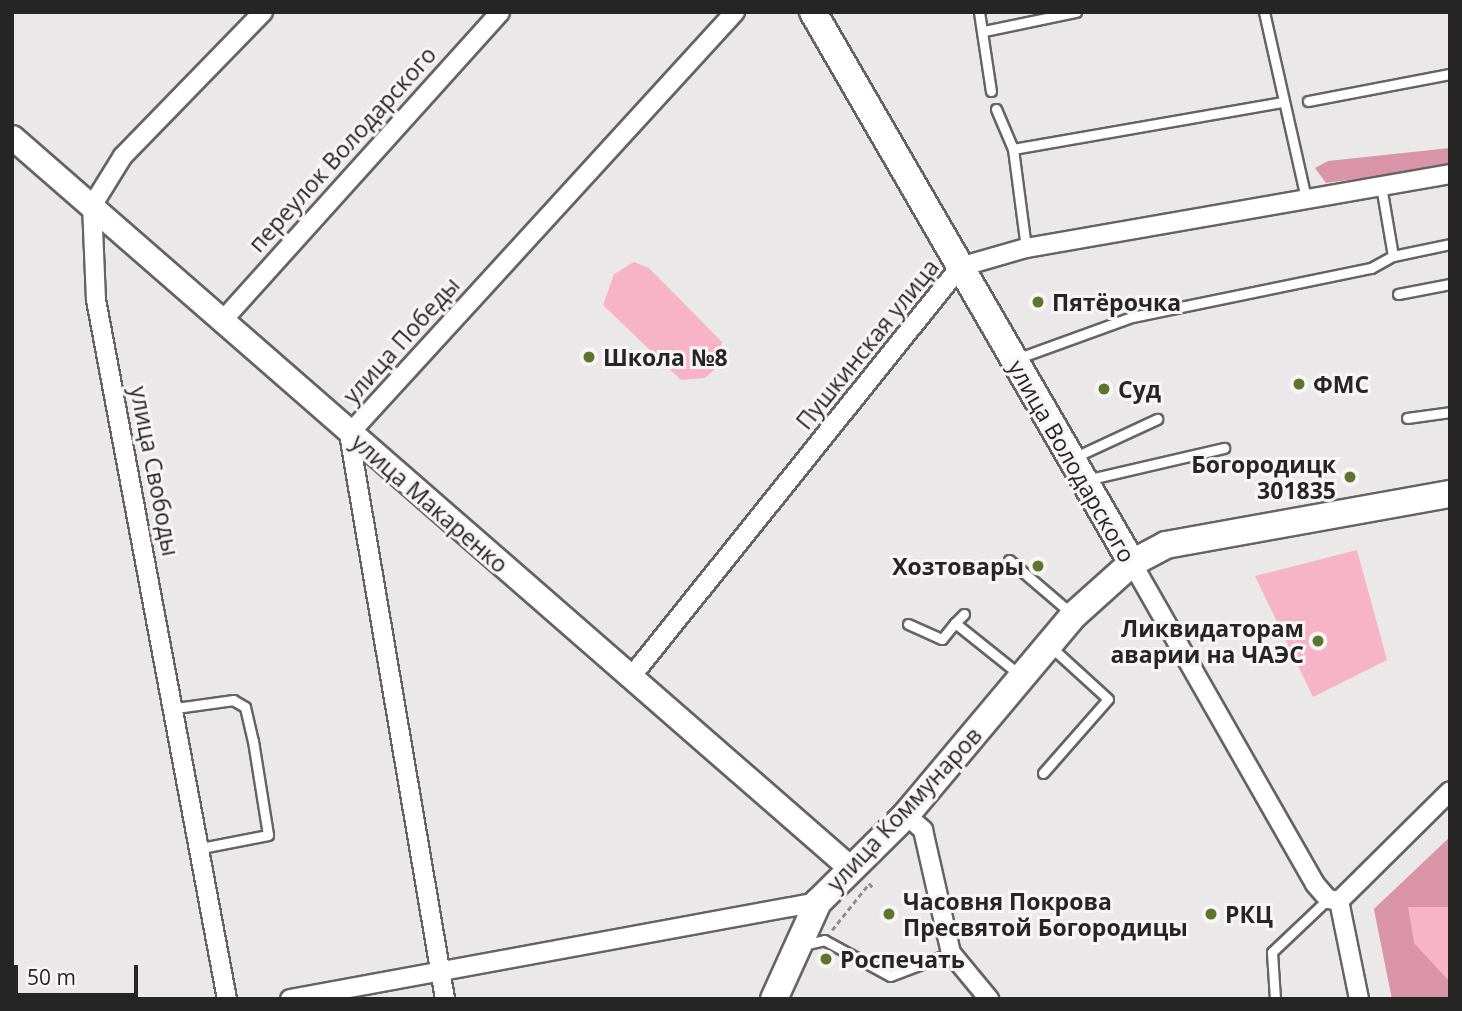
<!DOCTYPE html>
<meta charset="utf-8">
<style>
body{margin:0}
#map{position:relative;width:1462px;height:1011px;overflow:hidden;background:#ebe8e9;font-family:"Open Sans",sans-serif}
div>[style]{position:absolute}
.green>*{inset:0;background:#f8b4c7}
.forest>*{inset:0;background:#d994a7}
.path>*{height:2.5px;margin-top:-1.25px;transform-origin:0;background:repeating-linear-gradient(90deg,#8d8b8b 0 5px,transparent 0 8.5px)}
.roads{filter:drop-shadow(2px 0 #666364) drop-shadow(-2px 0 #666364) drop-shadow(0 2px #666364) drop-shadow(0 -2px #666364)}
.service>*{height:9px;margin:-4.5px;padding:0 4.5px;transform-origin:4.5px;border-radius:4.5px;background:#fff}
.minor>*{height:18px;margin:-9px;padding:0 9px;transform-origin:9px;border-radius:9px;background:#fff}
.tertiary>*{height:23px;margin:-11.5px;padding:0 11.5px;transform-origin:11.5px;border-radius:11.5px;background:#fff}
.secondary>*{height:26px;margin:-13px;padding:0 13px;transform-origin:13px;border-radius:13px;background:#fff}
.dots>*{width:19px;height:19px;translate:-50% -50%;box-sizing:border-box;border:4px solid #f9f5f6;border-radius:50%}
span{translate:-50% -50%;white-space:nowrap;text-align:center;line-height:1.15;-webkit-text-stroke:6px #f9f5f6;paint-order:stroke}
.street-label{font-size:23px;color:#262525}
.poi-label{font-size:23px;color:#262525;font-weight:700}
.left{translate:0 -50%;text-align:left}
.right{translate:-100% -50%;text-align:right}
.frame{position:absolute;inset:0;border:14px solid #262525;pointer-events:none}
.scale{position:absolute;left:14px;top:965px;width:124px;height:32px;box-sizing:border-box;border:4px solid #262525;border-top:0;padding-left:9px;font-size:21px;line-height:24px;white-space:nowrap;color:#262525;-webkit-text-stroke:5px #f9f5f6;paint-order:stroke}
</style>
<div id="map">
<div class="green">
<div style="clip-path:polygon(634px 262px,649px 268px,722px 342px,715px 369px,705px 378px,681px 380px,603px 305px,614px 274px)"></div>
<div style="clip-path:polygon(1357px 550px,1387px 660px,1313px 697px,1255px 576px)"></div>
<div style="clip-path:polygon(1450px 837px,1450px 999px,1392px 999px,1374px 909px)"></div>
</div>
<div class="forest">
<div style="clip-path:polygon(1450px 148px,1450px 165px,1394px 174px,1326px 183px,1315px 168px,1328px 161px)"></div>
<div style="clip-path:polygon(1450px 837px,1450px 907px,1408px 907px,1414px 943px,1450px 982px,1450px 999px,1392px 999px,1374px 909px)"></div>
</div>
<div class="path">
<div style="left:869px;top:883px;width:8px;rotate:50deg"></div>
<div style="left:832px;top:930px;width:56px;rotate:-51.5deg"></div>
</div>
<div class="roads">
<div class="service">
<div style="left:979px;top:12px;width:80px;rotate:81.4deg"></div>
<div style="left:1264px;top:12px;width:192px;rotate:77.3deg"></div>
<div style="left:984px;top:31px;width:94px;rotate:-11.7deg"></div>
<div style="left:1308px;top:101px;width:145px;rotate:-10.8deg"></div>
<div style="left:996px;top:109px;width:43px;rotate:67deg"></div>
<div style="left:1013px;top:149px;width:100px;rotate:82.5deg"></div>
<div style="left:1013px;top:149px;width:274px;rotate:-9.9deg"></div>
<div style="left:1393px;top:256px;width:58px;rotate:-11.9deg"></div>
<div style="left:1398px;top:294px;width:53px;rotate:-10.9deg"></div>
<div style="left:1016px;top:359px;width:123px;rotate:-19.9deg"></div>
<div style="left:1132px;top:317px;width:244px;rotate:-11.6deg"></div>
<div style="left:1371px;top:268px;width:25px;rotate:-29deg"></div>
<div style="left:1393px;top:256px;width:71px;rotate:-99.7deg"></div>
<div style="left:1407px;top:418px;width:43px;rotate:-7.9deg"></div>
<div style="left:1073px;top:458px;width:93px;rotate:-24.9deg"></div>
<div style="left:1086px;top:480px;width:142px;rotate:-13.1deg"></div>
<div style="left:1009px;top:560px;width:83px;rotate:40.6deg"></div>
<div style="left:964px;top:614px;width:13px;rotate:135deg"></div>
<div style="left:955px;top:623px;width:82px;rotate:38.6deg"></div>
<div style="left:908px;top:624px;width:37px;rotate:24deg"></div>
<div style="left:942px;top:639px;width:21px;rotate:-51deg"></div>
<div style="left:176px;top:708px;width:58px;rotate:-8deg"></div>
<div style="left:233px;top:700px;width:14px;rotate:30deg"></div>
<div style="left:245px;top:707px;width:35px;rotate:77deg"></div>
<div style="left:253px;top:741px;width:95px;rotate:80.9deg"></div>
<div style="left:268px;top:835px;width:68px;rotate:169deg"></div>
<div style="left:1043px;top:773px;width:98px;rotate:-48.7deg"></div>
<div style="left:1108px;top:699px;width:77px;rotate:-137.6deg"></div>
<div style="left:803px;top:945px;width:22px;rotate:-13deg"></div>
<div style="left:824px;top:940px;width:75px;rotate:28.6deg"></div>
<div style="left:890px;top:976px;width:65px;rotate:-20.7deg"></div>
<div style="left:1275px;top:999px;width:47px;rotate:-93.7deg"></div>
<div style="left:1272px;top:952px;width:77px;rotate:-43.4deg"></div>
</div>
<div class="minor">
<div style="left:223px;top:320px;width:414px;rotate:-48deg"></div>
<div style="left:1132px;top:563px;width:369px;rotate:60.3deg"></div>
<div style="left:1315px;top:884px;width:20px;rotate:49deg"></div>
<div style="left:1328px;top:899px;width:11px;rotate:10deg"></div>
<div style="left:631px;top:677px;width:526px;rotate:-51.26deg"></div>
<div style="left:960px;top:267px;width:69px;rotate:-16.1deg"></div>
<div style="left:1026px;top:248px;width:430px;rotate:-9.9deg"></div>
<div style="left:906px;top:815px;width:23px;rotate:41deg"></div>
<div style="left:923px;top:830px;width:126px;rotate:77.2deg"></div>
<div style="left:951px;top:953px;width:60px;rotate:50.4deg"></div>
<div style="left:227px;top:999px;width:711px;rotate:-100.61deg"></div>
<div style="left:96px;top:300px;width:94px;rotate:-92.4deg"></div>
<div style="left:92px;top:206px;width:59px;rotate:-58.2deg"></div>
<div style="left:123px;top:156px;width:201px;rotate:-45.8deg"></div>
<div style="left:290px;top:999px;width:537px;rotate:-10.41deg"></div>
<div style="left:445px;top:999px;width:573px;rotate:-99.64deg"></div>
<div style="left:349px;top:434px;width:572px;rotate:-47.55deg"></div>
<div style="left:1359px;top:999px;width:100px;rotate:-101.5deg"></div>
<div style="left:1339px;top:901px;width:156px;rotate:-44.7deg"></div>
</div>
<div class="tertiary">
<div style="left:12px;top:137px;width:1111px;rotate:41.09deg"></div>
</div>
<div class="secondary">
<div style="left:813px;top:12px;width:637px;rotate:59.93deg"></div>
<div style="left:774px;top:999px;width:107px;rotate:-65.6deg"></div>
<div style="left:818px;top:902px;width:124px;rotate:-44.7deg"></div>
<div style="left:906px;top:815px;width:261px;rotate:-50deg"></div>
<div style="left:1074px;top:615px;width:78px;rotate:-41.9deg"></div>
<div style="left:1132px;top:563px;width:38px;rotate:-28deg"></div>
<div style="left:1166px;top:545px;width:289px;rotate:-10.2deg"></div>
</div>
</div>
<div class="dots">
<div style="left:1038px;top:302px;background:#5b772b"></div>
<div style="left:589px;top:357px;background:#5b772b"></div>
<div style="left:1299px;top:384px;background:#5b772b"></div>
<div style="left:1104px;top:389px;background:#5b772b"></div>
<div style="left:1350px;top:477px;background:#5b772b"></div>
<div style="left:1038px;top:566px;background:#5b772b"></div>
<div style="left:1318px;top:641px;background:#5b772b"></div>
<div style="left:889px;top:914px;background:#5b772b"></div>
<div style="left:1211px;top:914px;background:#5b772b"></div>
<div style="left:826px;top:959px;background:#5b772b"></div>
</div>
<div class="street-label">
<span style="left:342px;top:149px;rotate:-48deg">переулок Володарского</span>
<span style="left:401px;top:340px;rotate:-48deg">улица Победы</span>
<span style="left:867px;top:344px;rotate:-51deg">Пушкинская улица</span>
<span style="left:1072px;top:461px;rotate:60deg">улица Володарского</span>
<span style="left:155px;top:471px;rotate:79deg">улица Свободы</span>
<span style="left:430px;top:503px;rotate:41deg">улица Макаренко</span>
<span style="left:904px;top:809px;rotate:-47deg">улица Коммунаров</span>
</div>
<div class="poi-label">
<span class="left" style="left:1052px;top:302px">Пятёрочка</span>
<span class="left" style="left:603px;top:357px">Школа №8</span>
<span class="left" style="left:1313px;top:384px">ФМС</span>
<span class="left" style="left:1118px;top:389px">Суд</span>
<span class="right" style="left:1336px;top:477px">Богородицк<br>301835</span>
<span class="right" style="left:1024px;top:566px">Хозтовары</span>
<span class="right" style="left:1304px;top:641px">Ликвидаторам<br>аварии на ЧАЭС</span>
<span class="left" style="left:903px;top:914px">Часовня Покрова<br>Пресвятой Богородицы</span>
<span class="left" style="left:1225px;top:914px">РКЦ</span>
<span class="left" style="left:840px;top:959px">Роспечать</span>
</div>
<div class="frame"></div>
<div class="scale">50 m</div>
</div>
